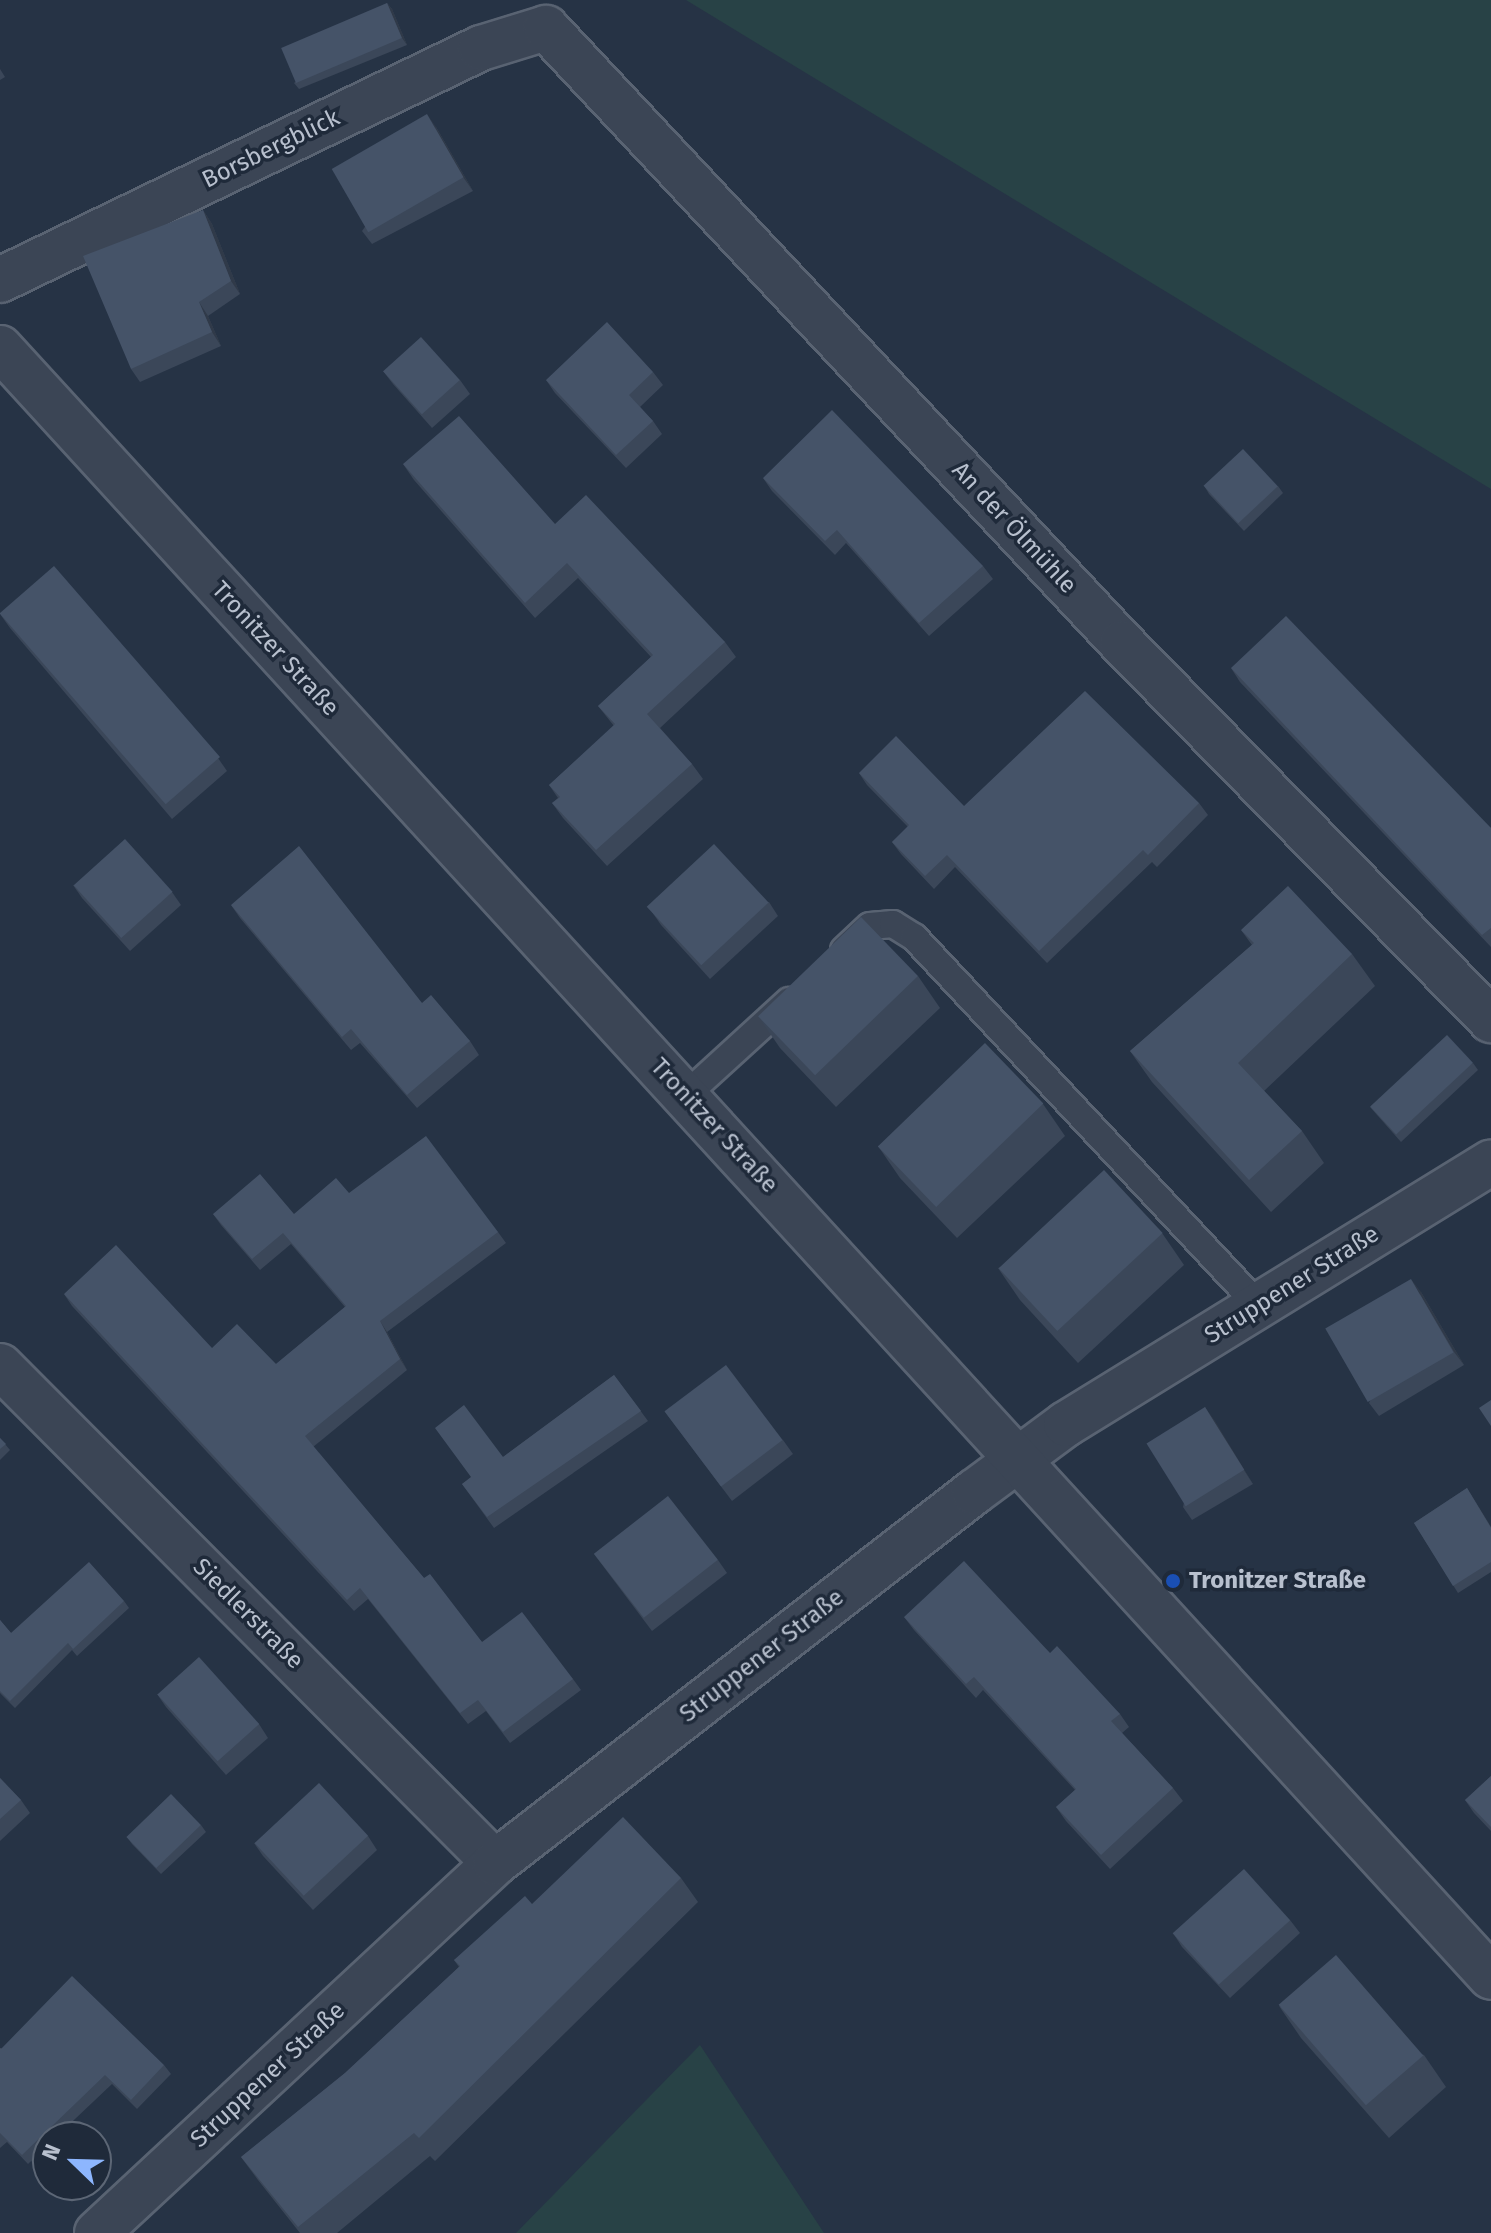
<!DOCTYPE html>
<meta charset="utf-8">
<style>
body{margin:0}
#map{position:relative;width:1491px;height:2233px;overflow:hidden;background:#263345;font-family:"Fira Sans",sans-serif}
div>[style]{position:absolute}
.green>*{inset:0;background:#284246}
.roads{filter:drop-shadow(2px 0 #596372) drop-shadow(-2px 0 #596372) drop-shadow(0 2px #596372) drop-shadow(0 -2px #596372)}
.service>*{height:26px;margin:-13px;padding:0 13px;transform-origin:13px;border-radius:13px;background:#3b4555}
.minor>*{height:44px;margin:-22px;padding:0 22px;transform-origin:22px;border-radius:22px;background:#3b4555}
.tertiary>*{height:44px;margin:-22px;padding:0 22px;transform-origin:22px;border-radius:22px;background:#3b4555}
.wall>*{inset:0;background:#3b4759}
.shaded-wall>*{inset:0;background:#303a49}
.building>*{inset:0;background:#455368;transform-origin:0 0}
.dots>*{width:22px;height:22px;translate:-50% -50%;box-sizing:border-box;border:4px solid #1f2a3a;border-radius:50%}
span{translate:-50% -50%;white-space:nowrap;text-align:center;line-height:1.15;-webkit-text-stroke:7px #1f2a3a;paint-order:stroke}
.street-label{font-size:24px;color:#b8c0ce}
.poi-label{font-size:24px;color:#b8c0ce;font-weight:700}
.left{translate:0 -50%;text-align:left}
.north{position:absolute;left:32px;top:2121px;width:80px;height:80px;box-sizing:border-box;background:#1f2a3a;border:2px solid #5c6675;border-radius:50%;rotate:293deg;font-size:22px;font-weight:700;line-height:32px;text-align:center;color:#b8c0ce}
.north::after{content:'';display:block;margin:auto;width:28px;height:36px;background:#8db6fe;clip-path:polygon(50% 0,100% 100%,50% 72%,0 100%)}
</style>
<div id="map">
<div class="green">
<div style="clip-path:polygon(686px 0,1491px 0,1491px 489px)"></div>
<div style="clip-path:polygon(700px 2045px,824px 2233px,516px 2233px)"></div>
</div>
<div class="roads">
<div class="service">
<div style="left:844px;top:950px;width:35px;rotate:-43deg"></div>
<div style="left:870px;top:926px;width:23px;rotate:-5deg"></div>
<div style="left:893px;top:924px;width:25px;rotate:32deg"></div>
<div style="left:914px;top:937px;width:505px;rotate:46.93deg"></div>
<div style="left:685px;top:1096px;width:141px;rotate:-42.4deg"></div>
</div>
<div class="minor">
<div style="left:0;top:280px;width:534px;rotate:-25.75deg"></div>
<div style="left:481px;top:48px;width:68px;rotate:-17.1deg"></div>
<div style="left:546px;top:28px;width:843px;rotate:46.88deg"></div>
<div style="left:1122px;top:643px;width:528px;rotate:45.61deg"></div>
<div style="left:0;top:1366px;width:701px;rotate:45.12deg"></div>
<div style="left:97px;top:2233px;width:543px;rotate:-42.91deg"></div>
<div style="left:495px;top:1863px;width:606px;rotate:-37.76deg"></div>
<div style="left:974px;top:1492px;width:114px;rotate:-36.5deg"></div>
<div style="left:1066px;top:1424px;width:499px;rotate:-31.6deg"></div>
</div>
<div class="tertiary">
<div style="left:0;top:348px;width:2208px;rotate:47.53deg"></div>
</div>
</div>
<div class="wall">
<div style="clip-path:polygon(387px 3px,392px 9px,407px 45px,299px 89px,294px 83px)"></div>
<div style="clip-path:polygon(0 69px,5px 77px,0 80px)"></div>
<div style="clip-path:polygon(436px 127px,473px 191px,372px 244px,362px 231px)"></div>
<div style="clip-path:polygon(203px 210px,212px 224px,240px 294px,208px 316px,221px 346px,140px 382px,131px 369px)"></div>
<div style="clip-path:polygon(383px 371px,460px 380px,470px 394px,432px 428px,393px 384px)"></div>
<div style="clip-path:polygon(653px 372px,663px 385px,640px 407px,653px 421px,662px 434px,626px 468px,555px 393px,546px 380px)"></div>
<div style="clip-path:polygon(403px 464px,555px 524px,725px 642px,736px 657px,660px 728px,692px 764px,703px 779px,607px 866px,563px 818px,552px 803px,558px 798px,549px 785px,614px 726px,598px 706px,651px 657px,578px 578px,535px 618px,414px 480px)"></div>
<div style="clip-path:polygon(763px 478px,983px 566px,993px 579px,929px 636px,846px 543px,835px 555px,772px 491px)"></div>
<div style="clip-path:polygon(1278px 486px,1283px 493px,1244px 531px,1209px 494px,1205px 487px)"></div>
<div style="clip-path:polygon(0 614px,218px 758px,227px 771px,172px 819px,10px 628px)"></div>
<div style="clip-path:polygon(1231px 668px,1491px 828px,1491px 947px,1240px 682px)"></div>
<div style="clip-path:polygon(859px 773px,964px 806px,1199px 803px,1208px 815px,1157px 867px,1152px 862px,1047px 963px,955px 867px,934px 889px,901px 854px,892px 842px,908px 827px,867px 785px)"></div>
<div style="clip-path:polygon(73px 885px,172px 892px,181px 905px,130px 951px,82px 898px)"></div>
<div style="clip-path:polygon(769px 902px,778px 916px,710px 979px,661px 925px,652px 912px)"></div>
<div style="clip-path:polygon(231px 905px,422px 1003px,470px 1041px,479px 1055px,417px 1108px,360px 1043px,351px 1050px,240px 918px)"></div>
<div style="clip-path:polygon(1241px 930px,1352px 954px,1375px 986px,1264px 1091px,1302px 1131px,1324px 1163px,1271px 1212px,1152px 1082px,1130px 1051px,1252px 945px)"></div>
<div style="clip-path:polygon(918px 976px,940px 1008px,836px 1107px,780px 1048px,758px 1016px)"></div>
<div style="clip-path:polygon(1473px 1063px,1478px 1070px,1401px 1142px,1370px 1107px)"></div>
<div style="clip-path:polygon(1043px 1104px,1065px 1136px,957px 1238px,900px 1178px,878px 1146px)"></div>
<div style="clip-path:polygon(349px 1193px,498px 1232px,506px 1243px,387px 1332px,407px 1370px,313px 1447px,424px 1578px,482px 1642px,573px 1679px,581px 1690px,510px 1743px,486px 1711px,468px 1724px,368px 1599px,354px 1611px,72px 1306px,64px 1294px,212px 1348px,276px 1364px,345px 1307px,291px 1244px,260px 1270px,221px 1225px,213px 1214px,294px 1214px)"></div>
<div style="clip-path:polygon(1162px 1233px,1184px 1265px,1078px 1363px,1020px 1300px,998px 1268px)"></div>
<div style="clip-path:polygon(1421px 1292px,1464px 1365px,1379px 1416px,1369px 1403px)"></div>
<div style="clip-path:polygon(614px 1375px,648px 1421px,494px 1528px,462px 1484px,503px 1457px)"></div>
<div style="clip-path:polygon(1205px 1407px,1253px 1484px,1192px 1520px,1183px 1507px)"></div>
<div style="clip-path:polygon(665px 1412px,783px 1440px,793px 1454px,732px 1501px)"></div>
<div style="clip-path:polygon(0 1438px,10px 1450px,0 1460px)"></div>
<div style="clip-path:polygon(1467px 1488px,1491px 1527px,1491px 1572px,1458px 1593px,1414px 1523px)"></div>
<div style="clip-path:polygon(594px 1554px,718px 1560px,727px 1573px,652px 1631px)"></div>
<div style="clip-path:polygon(124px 1601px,129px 1608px,77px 1656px,72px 1650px,15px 1708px,0 1693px,0 1620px,11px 1633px)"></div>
<div style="clip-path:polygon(904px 1617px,1050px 1653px,1120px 1714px,1129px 1727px,1122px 1733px,1173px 1788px,1183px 1801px,1110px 1869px,1066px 1821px,1056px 1807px,1075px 1790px,983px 1690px,976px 1698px,914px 1630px)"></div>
<div style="clip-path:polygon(157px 1694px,259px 1724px,268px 1738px,226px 1775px,166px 1707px)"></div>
<div style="clip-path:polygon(1491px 1776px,1491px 1831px,1474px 1813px,1465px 1800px)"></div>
<div style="clip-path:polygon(0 1778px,21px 1800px,30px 1813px,0 1841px)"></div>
<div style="clip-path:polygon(201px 1825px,206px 1832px,161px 1874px,132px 1844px,127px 1837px)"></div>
<div style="clip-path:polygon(368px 1836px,377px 1850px,313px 1910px,263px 1856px,254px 1843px)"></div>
<div style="clip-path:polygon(681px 1878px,698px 1902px,435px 2161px,430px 2156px,337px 2233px,300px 2233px,258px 2180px,241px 2157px,345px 2073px,459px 1967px,454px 1960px,532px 1904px)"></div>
<div style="clip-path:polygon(1290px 1920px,1300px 1933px,1230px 1998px,1182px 1947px,1173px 1933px)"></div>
<div style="clip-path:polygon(1279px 2006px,1424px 2055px,1446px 2087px,1389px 2138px,1301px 2038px)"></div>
<div style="clip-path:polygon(0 2048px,164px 2065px,171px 2074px,137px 2109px,112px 2084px,56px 2137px,48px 2137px,48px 2145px,28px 2164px,7px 2142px,0 2148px)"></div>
</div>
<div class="shaded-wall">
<div style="clip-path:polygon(387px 3px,392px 9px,407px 45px,402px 38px)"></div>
<div style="clip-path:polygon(427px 114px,436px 127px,473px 191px,463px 177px)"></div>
<div style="clip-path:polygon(203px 210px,212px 224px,240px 294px,231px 281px)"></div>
<div style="clip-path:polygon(199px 302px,208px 316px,221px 346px,212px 332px)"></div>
<div style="clip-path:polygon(1411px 1279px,1421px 1292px,1464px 1365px,1454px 1352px)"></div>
<div style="clip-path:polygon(380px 1321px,387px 1332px,407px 1370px,400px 1359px)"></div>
<div style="clip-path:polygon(1205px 1407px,1215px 1421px,1253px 1484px,1244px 1470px)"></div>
</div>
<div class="building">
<div style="left:387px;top:3px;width:38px;height:115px;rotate:67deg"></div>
<div style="left:427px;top:114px;width:73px;height:110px;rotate:60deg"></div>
<div style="clip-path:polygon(203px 210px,231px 281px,199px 302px,212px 332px,131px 369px,83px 256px)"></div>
<div style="clip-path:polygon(607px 322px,653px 372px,629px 395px,653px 421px,616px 455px,546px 380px)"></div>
<div style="left:421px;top:337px;width:58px;height:51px;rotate:48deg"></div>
<div style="clip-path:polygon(832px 410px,983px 566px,919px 623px,837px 530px,825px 541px,763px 478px)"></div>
<div style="clip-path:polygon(459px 416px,555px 524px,586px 495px,725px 642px,647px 714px,692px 764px,596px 850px,552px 803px,560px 797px,549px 785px,615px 724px,598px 706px,653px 655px,567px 563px,525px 603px,403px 464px)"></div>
<div style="left:1243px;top:449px;width:51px;height:54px;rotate:47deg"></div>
<div style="left:54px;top:566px;width:253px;height:72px;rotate:49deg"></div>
<div style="clip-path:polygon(1286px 616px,1491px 828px,1491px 928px,1482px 935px,1231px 668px)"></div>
<div style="clip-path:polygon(1085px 691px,1199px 803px,1148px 855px,1143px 850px,1039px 951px,947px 855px,925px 876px,892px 842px,909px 825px,859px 773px,896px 736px,964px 806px)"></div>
<div style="left:125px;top:839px;width:71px;height:69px;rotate:48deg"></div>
<div style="left:714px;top:844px;width:80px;height:92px;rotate:47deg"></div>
<div style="clip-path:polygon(299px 846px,422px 1003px,431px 995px,470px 1041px,407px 1095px,351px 1029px,342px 1037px,231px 905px)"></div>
<div style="clip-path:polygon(1288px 886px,1352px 954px,1238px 1063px,1302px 1131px,1249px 1180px,1130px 1051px,1254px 943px,1241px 930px)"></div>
<div style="left:861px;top:917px;width:82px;height:143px;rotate:46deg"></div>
<div style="left:1447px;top:1035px;width:38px;height:105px;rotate:47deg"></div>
<div style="left:985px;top:1043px;width:84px;height:149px;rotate:46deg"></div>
<div style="clip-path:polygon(426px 1136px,498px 1232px,380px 1321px,400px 1359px,305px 1436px,424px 1578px,430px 1574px,482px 1642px,522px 1612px,573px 1679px,503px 1732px,478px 1700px,460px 1713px,360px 1588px,347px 1600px,64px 1294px,116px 1245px,212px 1348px,237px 1324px,276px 1364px,346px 1306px,283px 1233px,252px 1259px,213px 1214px,260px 1174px,294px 1214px,336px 1178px,349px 1193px)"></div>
<div style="left:1104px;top:1170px;width:86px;height:144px;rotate:47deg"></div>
<div style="left:1411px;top:1279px;width:85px;height:99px;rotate:60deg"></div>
<div style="left:726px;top:1365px;width:94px;height:77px;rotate:53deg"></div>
<div style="clip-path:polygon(614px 1375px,641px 1411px,487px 1517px,462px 1484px,471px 1477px,435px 1428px,464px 1405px,503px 1457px)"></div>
<div style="clip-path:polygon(1491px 1400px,1491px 1426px,1479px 1408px)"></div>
<div style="left:1205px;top:1407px;width:74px;height:69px;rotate:58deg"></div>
<div style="clip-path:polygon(0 1438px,6px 1444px,0 1449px)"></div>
<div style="clip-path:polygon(1467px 1488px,1491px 1528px,1491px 1562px,1453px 1586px,1414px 1523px)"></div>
<div style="left:668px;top:1496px;width:81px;height:94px;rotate:52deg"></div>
<div style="clip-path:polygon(964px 1561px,1050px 1653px,1057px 1646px,1120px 1714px,1111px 1721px,1173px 1788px,1101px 1855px,1056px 1807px,1076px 1789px,974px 1677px,966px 1684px,904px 1617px)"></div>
<div style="clip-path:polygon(89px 1562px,124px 1601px,73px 1649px,68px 1643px,10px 1701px,0 1691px,0 1620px,11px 1633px)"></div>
<div style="left:199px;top:1657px;width:90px;height:56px;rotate:48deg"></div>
<div style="clip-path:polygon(1491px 1776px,1491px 1827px,1465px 1800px)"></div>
<div style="clip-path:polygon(0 1778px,21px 1800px,0 1819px)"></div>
<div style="left:319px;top:1783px;width:72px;height:88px;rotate:47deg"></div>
<div style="left:171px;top:1794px;width:43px;height:62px;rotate:46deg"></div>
<div style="clip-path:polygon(623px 1817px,681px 1878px,419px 2138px,414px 2133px,298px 2227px,241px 2157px,345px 2073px,460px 1966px,454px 1960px,525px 1896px,532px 1904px)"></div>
<div style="left:1244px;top:1869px;width:69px;height:96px;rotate:48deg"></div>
<div style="left:1336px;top:1955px;width:133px;height:76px;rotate:49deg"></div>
<div style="clip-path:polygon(72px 1976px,164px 2065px,131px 2100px,105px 2075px,22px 2155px,0 2133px,0 2048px,1px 2049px)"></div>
</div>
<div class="dots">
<div style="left:1173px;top:1581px;background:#1a4fb4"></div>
</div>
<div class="street-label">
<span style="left:271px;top:149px;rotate:-26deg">Borsbergblick</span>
<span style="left:1014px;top:528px;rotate:47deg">An der Ölmühle</span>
<span style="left:275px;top:649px;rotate:47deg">Tronitzer Straße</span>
<span style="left:714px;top:1126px;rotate:47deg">Tronitzer Straße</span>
<span style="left:1292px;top:1285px;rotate:-32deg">Struppener Straße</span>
<span style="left:248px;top:1614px;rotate:45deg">Siedlerstraße</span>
<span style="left:762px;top:1656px;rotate:-38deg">Struppener Straße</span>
<span style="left:268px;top:2075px;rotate:-43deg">Struppener Straße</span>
</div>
<div class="poi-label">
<span class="left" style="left:1189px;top:1581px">Tronitzer Straße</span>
</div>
<div class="north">N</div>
</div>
